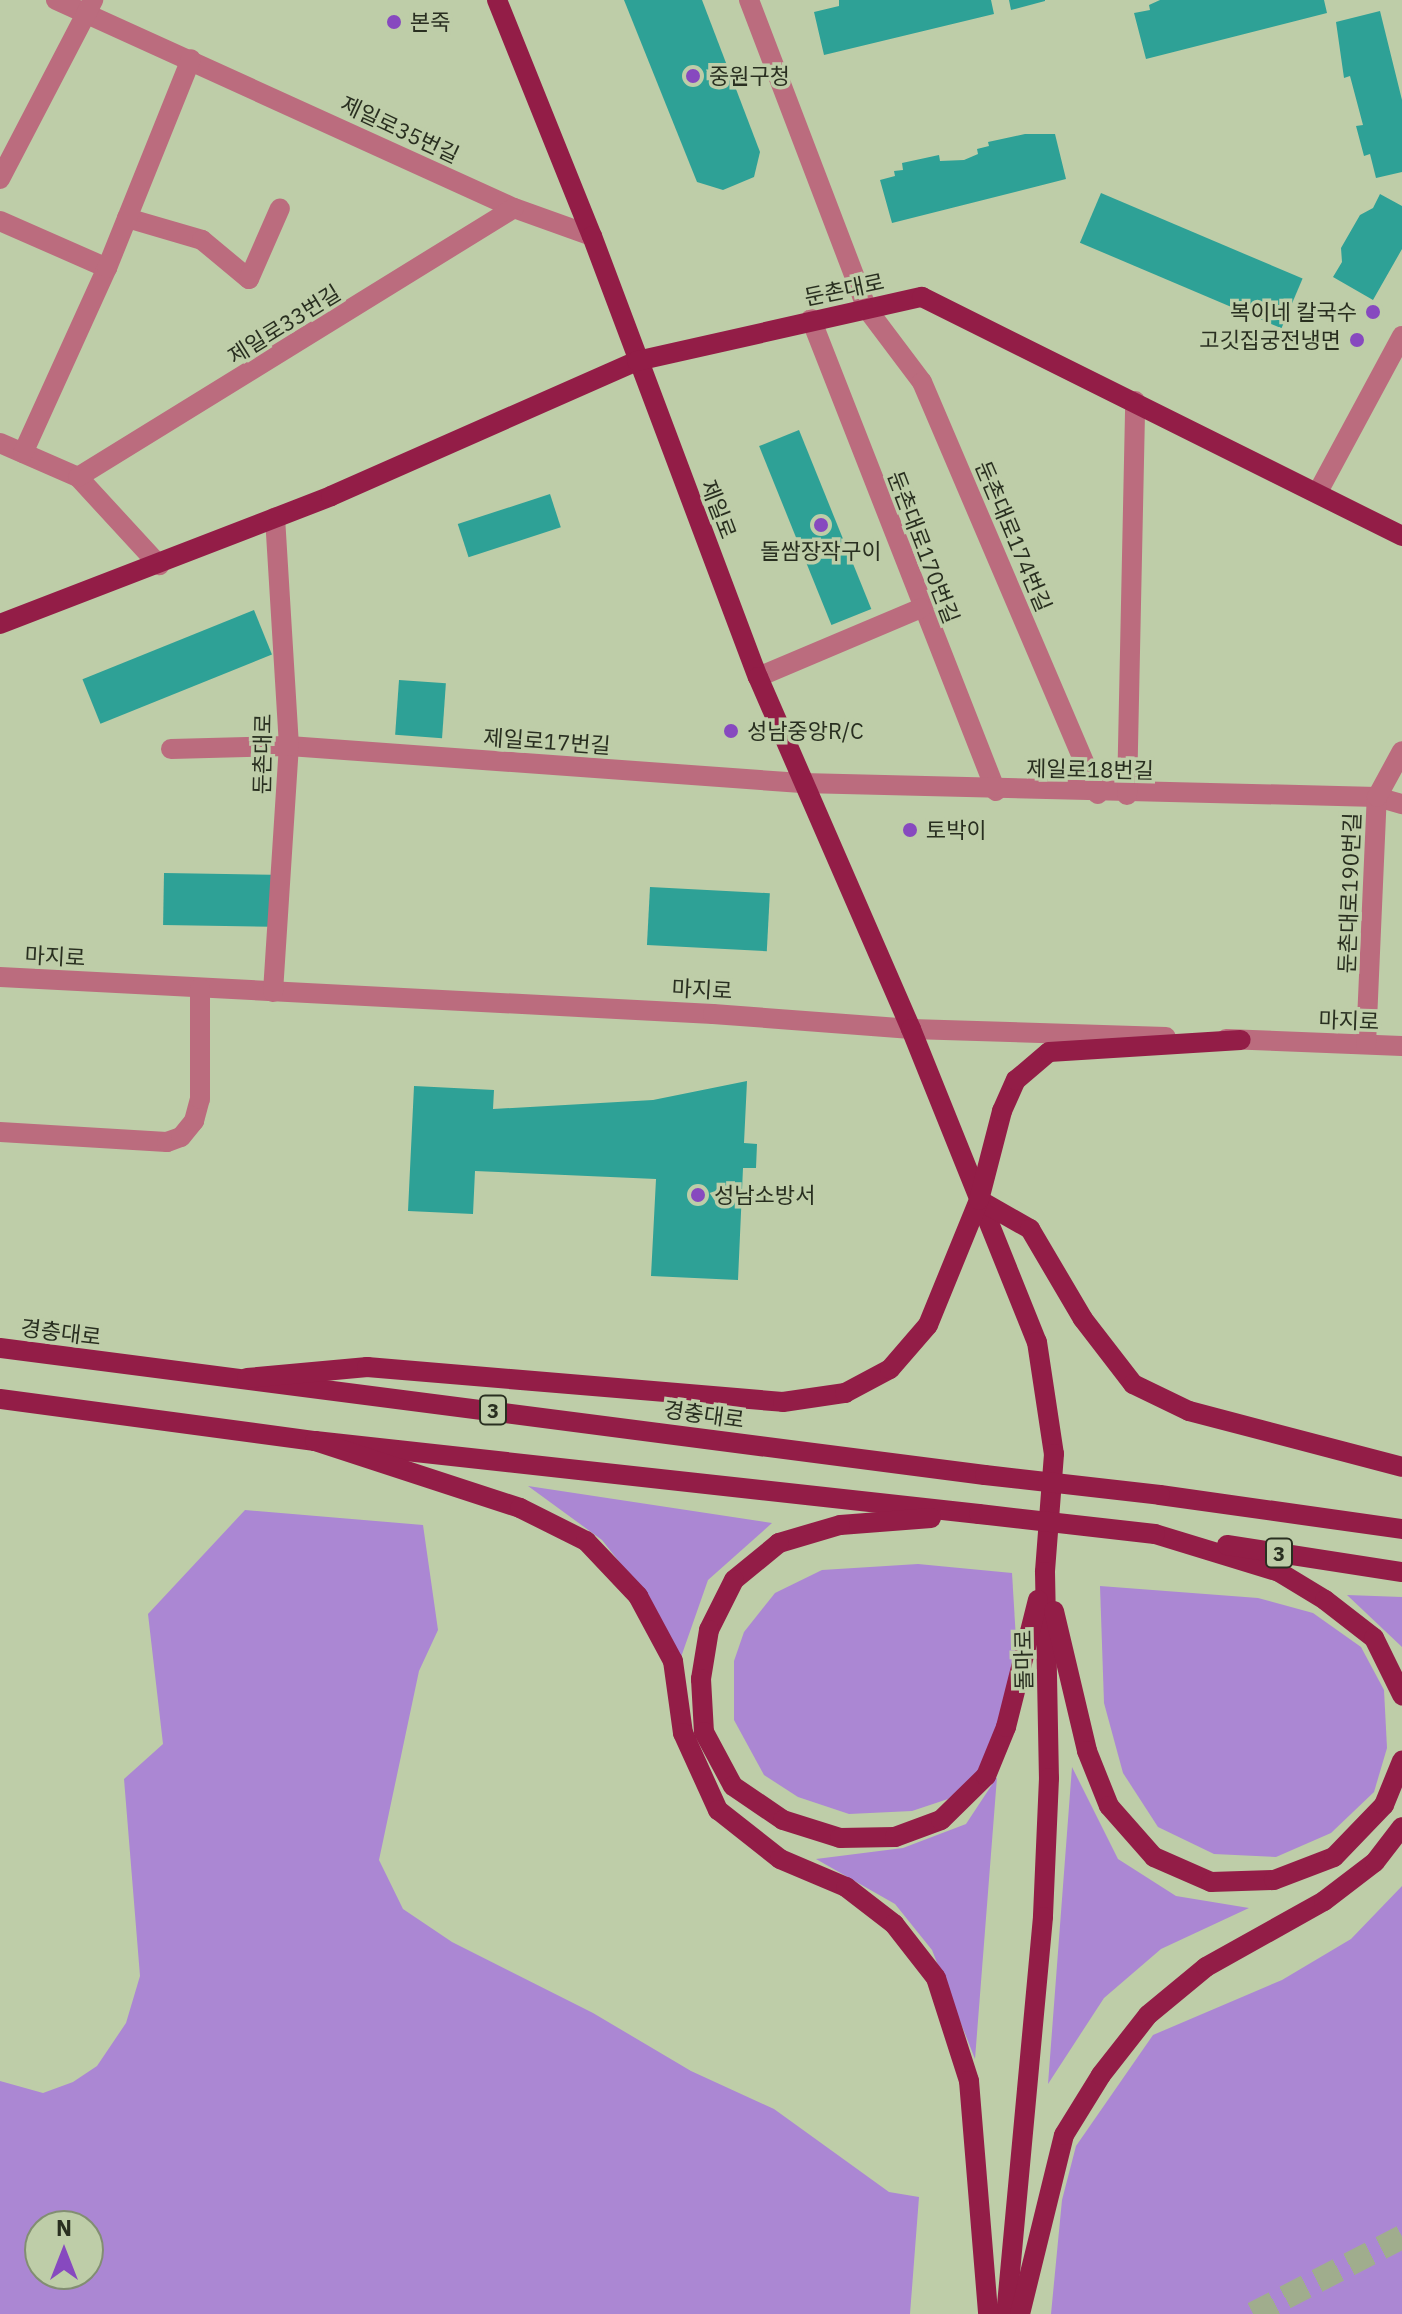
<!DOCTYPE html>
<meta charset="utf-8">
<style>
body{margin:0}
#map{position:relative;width:1402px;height:2314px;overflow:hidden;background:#becda8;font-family:"IBM Plex Sans","Noto Sans KR",sans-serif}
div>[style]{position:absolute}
.green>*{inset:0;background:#ab87d3}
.building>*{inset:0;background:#2ea196;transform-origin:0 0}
.highway-tunnel>*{height:24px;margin-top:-12px;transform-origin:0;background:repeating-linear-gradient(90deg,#a0ad8d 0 24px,transparent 0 36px)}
.minor>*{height:20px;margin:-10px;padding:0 10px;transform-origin:10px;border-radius:10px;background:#bb6c7e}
.major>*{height:20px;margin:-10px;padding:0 10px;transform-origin:10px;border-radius:10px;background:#931d47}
.major-bridge>*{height:20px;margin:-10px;padding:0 10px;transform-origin:10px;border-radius:10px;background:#931d47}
.dots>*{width:22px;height:22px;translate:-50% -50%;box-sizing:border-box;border:4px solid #becda8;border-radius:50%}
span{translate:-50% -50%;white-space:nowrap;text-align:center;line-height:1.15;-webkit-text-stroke:7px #becda8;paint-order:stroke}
.shield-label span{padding:2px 6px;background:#becda8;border:2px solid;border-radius:6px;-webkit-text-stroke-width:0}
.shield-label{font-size:20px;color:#292f20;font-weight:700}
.poi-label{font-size:22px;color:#292f20}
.left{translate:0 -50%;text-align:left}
.right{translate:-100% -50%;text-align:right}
.street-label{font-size:22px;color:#292f20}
.north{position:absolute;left:24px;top:2210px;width:80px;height:80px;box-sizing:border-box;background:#becda8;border:2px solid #828e72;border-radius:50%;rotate:0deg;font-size:22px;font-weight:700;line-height:32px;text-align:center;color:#292f20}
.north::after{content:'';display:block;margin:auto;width:28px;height:36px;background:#8749bf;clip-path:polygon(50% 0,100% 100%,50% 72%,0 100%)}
</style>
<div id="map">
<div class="green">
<div style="clip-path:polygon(528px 1486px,772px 1523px,708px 1580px,680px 1660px,639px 1587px,602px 1540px)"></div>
<div style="clip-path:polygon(evenodd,245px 1510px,423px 1525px,438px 1630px,419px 1671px,379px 1860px,403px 1909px,452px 1942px,593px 2013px,691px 2071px,774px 2109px,889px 2192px,919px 2197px,910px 2314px,0 2314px,0 2081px,43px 2093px,73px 2082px,97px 2066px,126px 2023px,140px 1976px,124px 1779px,163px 1744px,148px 1614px,245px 1510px,40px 2226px,88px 2226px,88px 2274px,40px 2274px,40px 2226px)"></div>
<div style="clip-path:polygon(918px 1564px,1012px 1573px,1017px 1656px,985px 1768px,948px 1799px,912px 1811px,849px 1814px,798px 1797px,764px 1775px,734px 1720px,734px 1661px,744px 1632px,775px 1593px,822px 1570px)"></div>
<div style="clip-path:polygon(1100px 1586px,1258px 1598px,1313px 1613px,1361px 1647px,1384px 1690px,1387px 1748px,1374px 1792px,1331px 1833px,1276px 1857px,1214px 1854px,1158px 1827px,1123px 1773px,1104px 1703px)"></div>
<div style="clip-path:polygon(1347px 1595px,1402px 1597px,1402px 1647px)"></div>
<div style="clip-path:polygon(1072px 1767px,1118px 1859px,1176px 1896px,1249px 1908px,1161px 1949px,1104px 1998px,1048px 2084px)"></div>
<div style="clip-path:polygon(997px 1777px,975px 2059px,932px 1950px,895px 1904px,816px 1859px,903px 1848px,966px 1824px)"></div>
<div style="clip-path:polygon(1402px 1886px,1402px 2314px,1051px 2314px,1062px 2200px,1076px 2146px,1153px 2035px,1282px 1980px,1351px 1939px)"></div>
</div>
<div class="building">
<div style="clip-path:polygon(624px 0,702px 0,760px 152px,754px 177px,723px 190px,697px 182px)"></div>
<div style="clip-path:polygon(839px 0,991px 0,994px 14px,824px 55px,814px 12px,839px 6px)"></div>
<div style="clip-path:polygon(1009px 0,1045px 0,1045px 1px,1011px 10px)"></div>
<div style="clip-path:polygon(1160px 0,1324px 0,1327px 13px,1146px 59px,1134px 13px,1150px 10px,1149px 5px)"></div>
<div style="clip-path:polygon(1380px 11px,1402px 100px,1402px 172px,1376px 178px,1370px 154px,1364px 156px,1356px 126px,1363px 125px,1350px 76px,1344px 78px,1336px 22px)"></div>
<div style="clip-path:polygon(1025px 134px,1055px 134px,1066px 179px,892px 223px,880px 180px,895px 176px,894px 171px,903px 170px,902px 163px,939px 155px,940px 161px,964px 160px,978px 154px,977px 149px,989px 146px,988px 142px)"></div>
<div style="left:1101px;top:193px;width:219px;height:54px;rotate:23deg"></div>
<div style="clip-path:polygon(1380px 194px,1402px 206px,1402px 249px,1373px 300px,1333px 277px,1342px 262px,1341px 248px,1360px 215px,1373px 208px)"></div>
<div style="left:799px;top:430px;width:193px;height:43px;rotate:68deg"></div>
<div style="left:550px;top:494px;width:35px;height:97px;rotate:72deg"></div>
<div style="left:254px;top:610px;width:48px;height:185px;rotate:68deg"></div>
<div style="left:399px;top:680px;width:47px;height:55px;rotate:4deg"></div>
<div style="left:164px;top:873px;width:107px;height:52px;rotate:1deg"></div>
<div style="left:650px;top:887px;width:120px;height:58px;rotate:3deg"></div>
<div style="clip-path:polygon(747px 1081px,744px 1143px,757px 1144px,756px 1168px,743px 1168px,738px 1280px,651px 1276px,656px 1179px,475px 1171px,473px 1214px,408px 1211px,414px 1086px,494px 1090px,493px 1109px,653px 1100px)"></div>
</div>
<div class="highway-tunnel">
<div style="left:1253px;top:2314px;width:168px;rotate:-27.3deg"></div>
</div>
<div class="minor">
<div style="left:56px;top:0;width:503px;rotate:24.43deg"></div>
<div style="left:514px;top:208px;width:83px;rotate:19.7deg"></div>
<div style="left:749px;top:0;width:331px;rotate:69.1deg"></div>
<div style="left:867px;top:309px;width:91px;rotate:53deg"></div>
<div style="left:922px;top:382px;width:448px;rotate:66.9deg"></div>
<div style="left:0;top:179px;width:202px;rotate:-62.5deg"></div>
<div style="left:127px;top:218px;width:78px;rotate:16.3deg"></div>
<div style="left:202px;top:240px;width:61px;rotate:39.7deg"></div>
<div style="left:249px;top:279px;width:77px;rotate:-66.4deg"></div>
<div style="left:0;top:221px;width:117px;rotate:23.7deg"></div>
<div style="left:811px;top:319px;width:507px;rotate:68.6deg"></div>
<div style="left:0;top:443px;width:85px;rotate:23.6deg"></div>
<div style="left:78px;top:477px;width:120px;rotate:47.4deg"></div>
<div style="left:23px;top:453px;width:203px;rotate:-65.6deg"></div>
<div style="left:107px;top:268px;width:225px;rotate:-68.1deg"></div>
<div style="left:78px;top:477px;width:512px;rotate:-31.67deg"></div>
<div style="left:1319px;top:490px;width:175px;rotate:-61.7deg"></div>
<div style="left:758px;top:677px;width:177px;rotate:-22.9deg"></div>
<div style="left:171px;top:749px;width:118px;rotate:-1.5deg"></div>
<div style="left:289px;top:746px;width:514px;rotate:4.13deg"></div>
<div style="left:802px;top:783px;width:575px;rotate:1.39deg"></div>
<div style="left:1377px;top:797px;width:26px;rotate:16deg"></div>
<div style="left:1127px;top:795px;width:394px;rotate:-88.8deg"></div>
<div style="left:0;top:977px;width:714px;rotate:2.97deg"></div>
<div style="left:713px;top:1014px;width:199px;rotate:4.3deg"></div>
<div style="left:911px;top:1029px;width:255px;rotate:1.8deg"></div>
<div style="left:273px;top:992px;width:247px;rotate:-86.3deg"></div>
<div style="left:289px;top:746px;width:229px;rotate:-93.5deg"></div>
<div style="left:1226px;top:1039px;width:176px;rotate:2.3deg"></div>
<div style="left:1366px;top:1044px;width:247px;rotate:-87.5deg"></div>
<div style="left:1377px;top:797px;width:52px;rotate:-61.5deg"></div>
<div style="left:0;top:1132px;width:167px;rotate:3.4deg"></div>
<div style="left:167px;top:1142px;width:15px;rotate:-20deg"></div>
<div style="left:181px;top:1137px;width:21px;rotate:-51deg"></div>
<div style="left:194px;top:1121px;width:23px;rotate:-75deg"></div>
<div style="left:200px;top:1099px;width:111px;rotate:-90deg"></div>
</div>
<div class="major">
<div style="left:497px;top:0;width:254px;rotate:68.1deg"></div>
<div style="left:592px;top:236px;width:471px;rotate:69.4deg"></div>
<div style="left:758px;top:677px;width:384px;rotate:66.5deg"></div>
<div style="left:911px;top:1029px;width:337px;rotate:68.1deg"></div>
<div style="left:1037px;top:1342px;width:113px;rotate:81.4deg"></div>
<div style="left:1054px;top:1454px;width:118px;rotate:94.4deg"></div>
<div style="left:1045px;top:1572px;width:206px;rotate:88.9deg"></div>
<div style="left:1049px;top:1778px;width:139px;rotate:92.5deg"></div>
<div style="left:1043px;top:1917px;width:399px;rotate:95.3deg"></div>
<div style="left:0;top:624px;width:355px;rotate:-21.1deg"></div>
<div style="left:331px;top:496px;width:334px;rotate:-23.8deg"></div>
<div style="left:637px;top:361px;width:292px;rotate:-12.7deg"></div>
<div style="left:922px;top:297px;width:536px;rotate:26.47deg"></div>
<div style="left:979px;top:1200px;width:59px;rotate:29.6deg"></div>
<div style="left:1030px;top:1229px;width:104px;rotate:59.5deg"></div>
<div style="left:1083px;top:1319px;width:82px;rotate:52.4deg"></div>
<div style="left:1133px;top:1384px;width:62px;rotate:25.7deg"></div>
<div style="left:1189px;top:1411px;width:220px;rotate:14.7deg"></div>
<div style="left:0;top:1348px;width:993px;rotate:7.35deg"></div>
<div style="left:247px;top:1378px;width:121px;rotate:-5.2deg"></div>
<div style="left:367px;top:1367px;width:417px;rotate:4.8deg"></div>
<div style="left:783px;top:1402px;width:63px;rotate:-8.3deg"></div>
<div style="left:845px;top:1393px;width:51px;rotate:-28.1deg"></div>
<div style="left:890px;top:1369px;width:58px;rotate:-49.2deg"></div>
<div style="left:928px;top:1325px;width:135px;rotate:-67.8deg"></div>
<div style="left:979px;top:1200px;width:92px;rotate:-75.5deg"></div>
<div style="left:1002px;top:1111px;width:34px;rotate:-66deg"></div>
<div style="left:1016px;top:1080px;width:43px;rotate:-40.3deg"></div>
<div style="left:1049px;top:1052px;width:192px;rotate:-3.6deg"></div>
<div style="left:0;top:1399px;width:318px;rotate:7.6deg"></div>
<div style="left:315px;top:1441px;width:668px;rotate:6.27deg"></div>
<div style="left:315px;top:1441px;width:216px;rotate:18.1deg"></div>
<div style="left:520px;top:1508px;width:74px;rotate:26.6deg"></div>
<div style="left:586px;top:1541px;width:76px;rotate:46.6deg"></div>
<div style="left:638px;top:1596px;width:74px;rotate:61.7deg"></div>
<div style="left:673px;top:1661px;width:73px;rotate:82.1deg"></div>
<div style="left:683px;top:1733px;width:85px;rotate:65.6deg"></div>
<div style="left:718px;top:1810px;width:79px;rotate:38.3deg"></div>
<div style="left:780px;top:1859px;width:72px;rotate:23deg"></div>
<div style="left:846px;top:1887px;width:61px;rotate:37.6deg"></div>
<div style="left:894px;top:1924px;width:68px;rotate:52.1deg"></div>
<div style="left:936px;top:1978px;width:108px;rotate:72.2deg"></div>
<div style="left:969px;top:2081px;width:234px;rotate:85.3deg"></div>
<div style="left:1160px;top:1495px;width:244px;rotate:8deg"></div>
<div style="left:931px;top:1518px;width:91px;rotate:175.6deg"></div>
<div style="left:840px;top:1525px;width:64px;rotate:163.6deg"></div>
<div style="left:779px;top:1543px;width:58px;rotate:140.6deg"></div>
<div style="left:734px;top:1580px;width:56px;rotate:116.6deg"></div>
<div style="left:709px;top:1630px;width:50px;rotate:99.3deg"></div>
<div style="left:701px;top:1679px;width:53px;rotate:86.8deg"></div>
<div style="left:704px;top:1732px;width:61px;rotate:61.8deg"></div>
<div style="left:733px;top:1786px;width:60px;rotate:34.2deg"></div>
<div style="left:783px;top:1820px;width:60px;rotate:17.5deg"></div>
<div style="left:840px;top:1838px;width:55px;rotate:-1deg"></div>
<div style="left:895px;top:1837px;width:49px;rotate:-20.3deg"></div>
<div style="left:941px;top:1820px;width:63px;rotate:-44.4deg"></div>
<div style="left:986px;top:1776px;width:53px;rotate:-67.8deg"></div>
<div style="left:1006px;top:1727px;width:131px;rotate:-75.9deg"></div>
<div style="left:1155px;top:1534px;width:130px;rotate:17deg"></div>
<div style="left:1279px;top:1572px;width:54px;rotate:31.3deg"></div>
<div style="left:1325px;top:1600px;width:62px;rotate:37.8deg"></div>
<div style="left:1374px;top:1638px;width:64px;rotate:63.8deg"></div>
<div style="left:1227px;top:1545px;width:177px;rotate:8.8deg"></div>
<div style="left:1054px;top:1611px;width:144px;rotate:76.7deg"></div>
<div style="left:1087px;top:1751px;width:59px;rotate:68.2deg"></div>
<div style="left:1109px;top:1806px;width:68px;rotate:48.6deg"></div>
<div style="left:1154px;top:1857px;width:62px;rotate:23.7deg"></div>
<div style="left:1211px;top:1882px;width:63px;rotate:-1.8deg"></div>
<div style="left:1274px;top:1880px;width:64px;rotate:-21deg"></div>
<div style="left:1334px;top:1857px;width:72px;rotate:-46.1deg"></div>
<div style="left:1384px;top:1805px;width:48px;rotate:-67.8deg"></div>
<div style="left:1020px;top:2314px;width:184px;rotate:-76.2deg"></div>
<div style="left:1064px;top:2135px;width:70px;rotate:-58.3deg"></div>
<div style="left:1101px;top:2075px;width:76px;rotate:-51.9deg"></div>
<div style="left:1148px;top:2015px;width:75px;rotate:-39.6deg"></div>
<div style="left:1206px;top:1967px;width:135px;rotate:-29.2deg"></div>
<div style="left:1324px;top:1901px;width:64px;rotate:-37.4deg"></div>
<div style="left:1375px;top:1862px;width:44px;rotate:-52.4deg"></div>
</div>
<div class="major-bridge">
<div style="left:985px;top:1475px;width:176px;rotate:6.5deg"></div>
<div style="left:979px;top:1514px;width:177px;rotate:6.5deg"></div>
</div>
<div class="dots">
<div style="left:394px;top:22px;background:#8749bf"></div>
<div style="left:693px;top:76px;background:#8749bf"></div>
<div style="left:1373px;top:312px;background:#8749bf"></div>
<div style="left:1357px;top:340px;background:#8749bf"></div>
<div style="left:821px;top:525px;background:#8749bf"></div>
<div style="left:731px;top:731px;background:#8749bf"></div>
<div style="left:910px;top:830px;background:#8749bf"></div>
<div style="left:698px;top:1195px;background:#8749bf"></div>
</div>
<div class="shield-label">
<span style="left:493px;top:1410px">3</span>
<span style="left:1279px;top:1553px">3</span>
</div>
<div class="poi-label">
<span class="left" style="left:410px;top:22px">본죽</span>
<span class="left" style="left:709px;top:76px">중원구청</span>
<span class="right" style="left:1357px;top:312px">복이네 칼국수</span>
<span class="right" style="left:1341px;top:340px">고깃집궁전냉면</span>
<span style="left:821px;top:551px">돌쌈장작구이</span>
<span class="left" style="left:747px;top:731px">성남중앙R/C</span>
<span class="left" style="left:926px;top:830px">토박이</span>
<span class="left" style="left:714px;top:1195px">성남소방서</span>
</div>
<div class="street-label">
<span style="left:400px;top:129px;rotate:25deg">제일로35번길</span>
<span style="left:844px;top:289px;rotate:-12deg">둔촌대로</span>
<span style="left:284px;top:324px;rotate:-32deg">제일로33번길</span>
<span style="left:719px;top:509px;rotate:69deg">제일로</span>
<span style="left:1014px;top:536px;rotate:67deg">둔촌대로174번길</span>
<span style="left:924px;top:547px;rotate:69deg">둔촌대로170번길</span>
<span style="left:547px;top:741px;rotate:4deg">제일로17번길</span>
<span style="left:262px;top:754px;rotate:-89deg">둔촌대로</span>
<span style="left:1090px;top:769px;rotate:1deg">제일로18번길</span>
<span style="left:1349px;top:893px;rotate:-88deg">둔촌대로190번길</span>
<span style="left:55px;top:956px;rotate:3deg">마지로</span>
<span style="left:702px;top:989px;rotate:3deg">마지로</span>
<span style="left:1349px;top:1020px;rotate:2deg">마지로</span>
<span style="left:61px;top:1332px;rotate:7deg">경충대로</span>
<span style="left:704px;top:1414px;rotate:8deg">경충대로</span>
<span style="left:1023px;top:1660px;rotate:-91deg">돌마로</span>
</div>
<div class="north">N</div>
</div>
